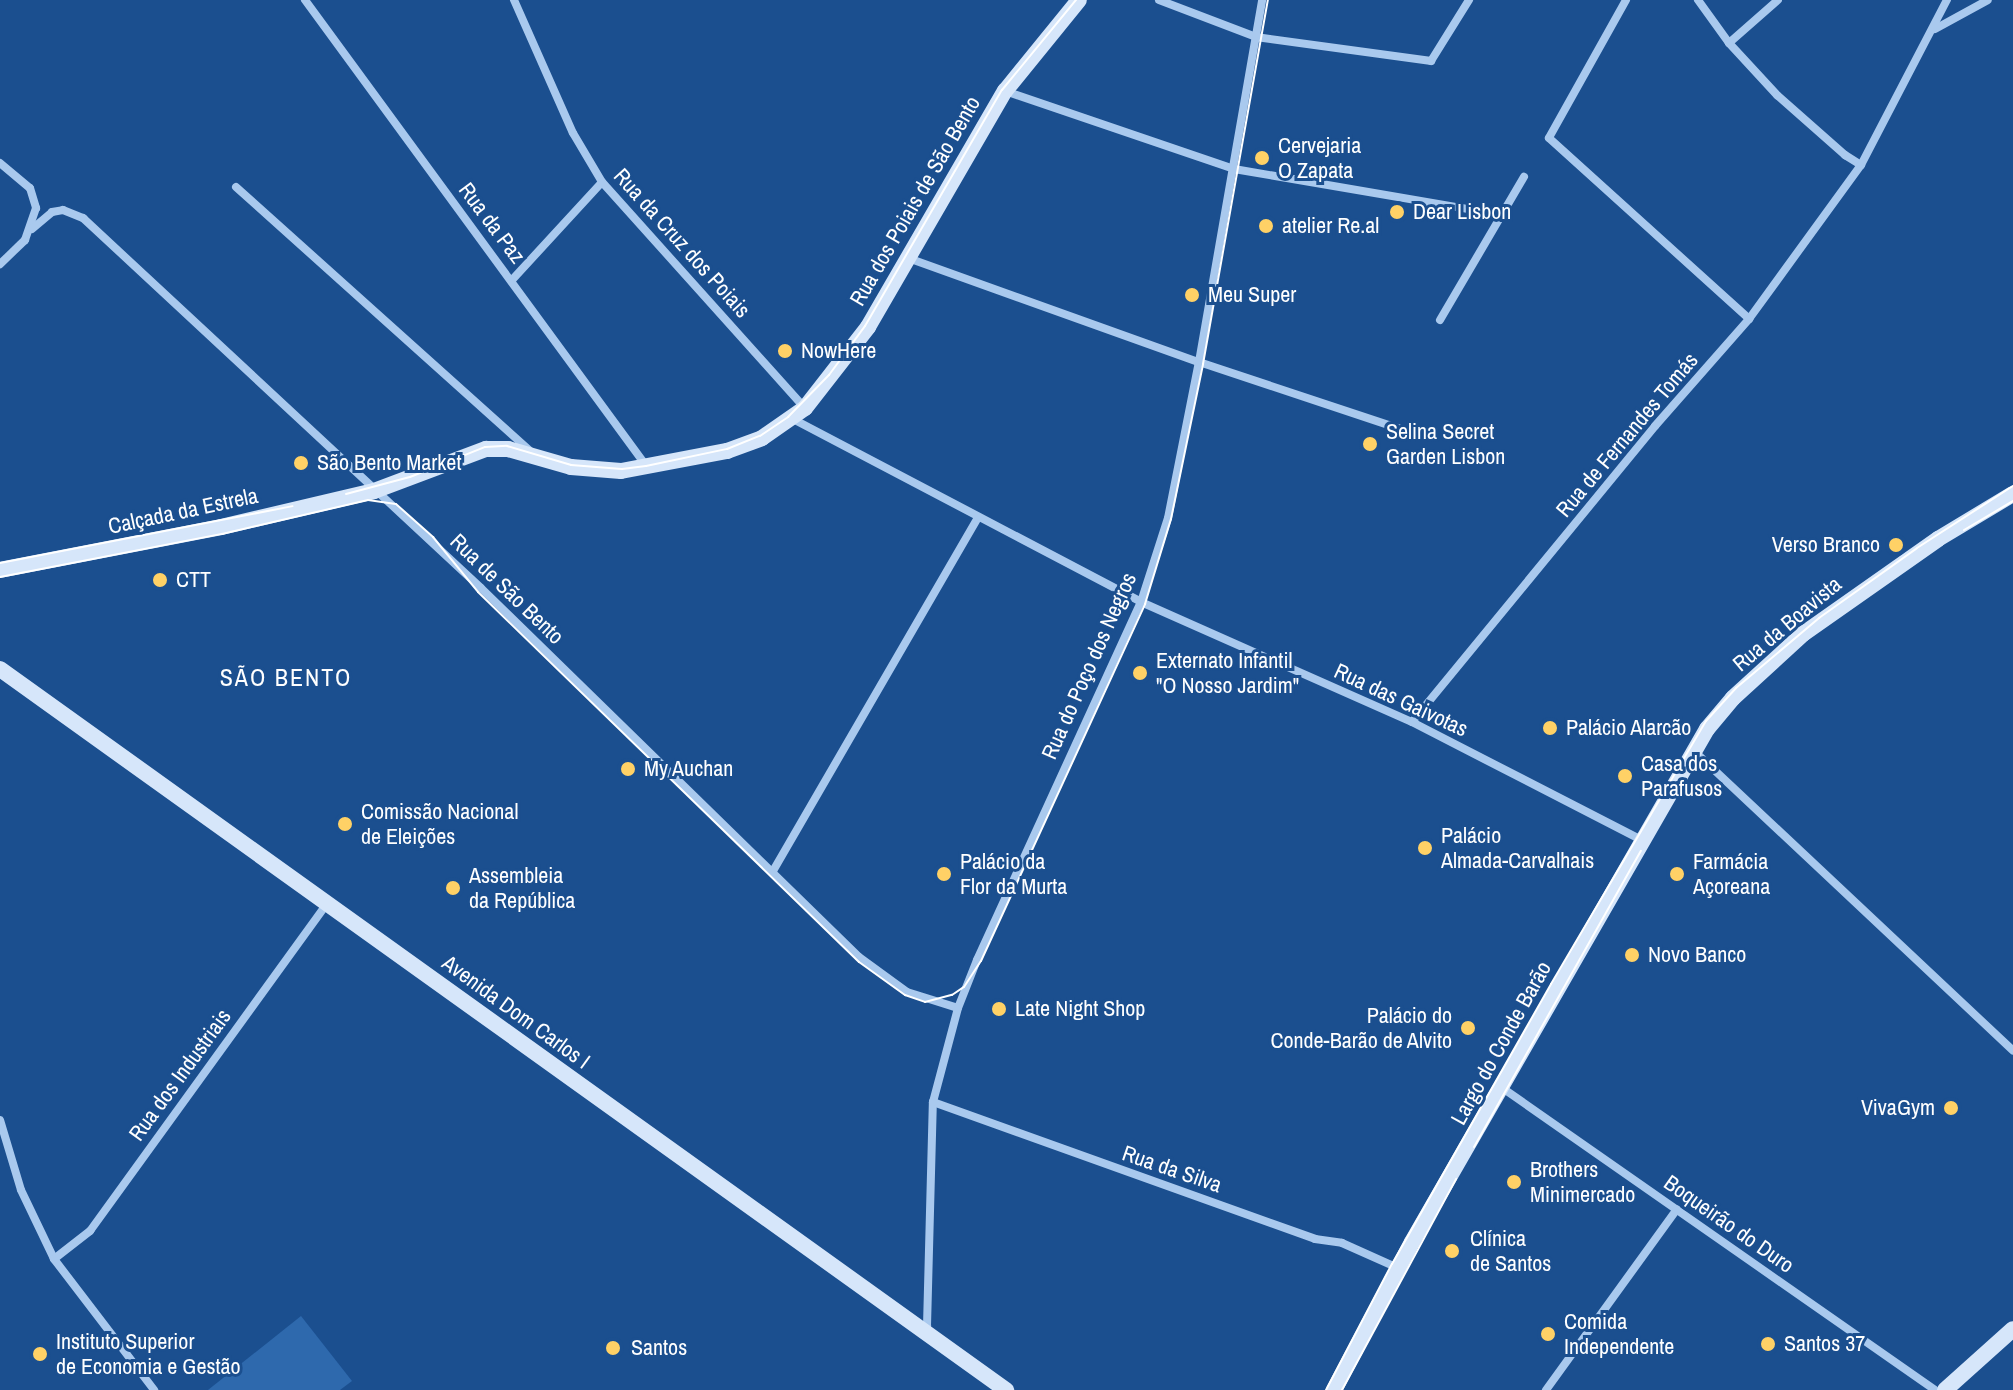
<!DOCTYPE html>
<meta charset="utf-8">
<style>
body{margin:0}
#map{position:relative;width:2013px;height:1390px;overflow:hidden;background:#1b4f8f;font-family:"Archivo Narrow",sans-serif}
div>[style]{position:absolute}
.green>*{inset:0;background:#2e69ad}
.street>*{height:8px;margin:-4px;padding:0 4px;transform-origin:4px;border-radius:4px;background:#a9c9ee}
.secondary>*{height:16px;margin:-8px;padding:0 8px;transform-origin:8px;border-radius:8px;background:#d6e6fa}
.tram>*{height:2px;margin:-1px;padding:0 1px;transform-origin:1px;border-radius:1px;background:#fff}
.dots>*{width:22px;height:22px;translate:-50% -50%;box-sizing:border-box;border:4px solid #1b4f8f;border-radius:50%}
span{translate:-50% -50%;white-space:nowrap;text-align:center;line-height:1.15;-webkit-text-stroke:6px #1b4f8f;paint-order:stroke}
.poi-label{font-size:22px;color:#fff}
.left{translate:0 -50%;text-align:left}
.right{translate:-100% -50%;text-align:right}
.street-label{font-size:22px;color:#fff}
.neighbourhood-label{font-size:24px;color:#fff;letter-spacing:2px}
</style>
<div id="map">
<div class="green">
<div style="clip-path:polygon(301px 1316px,352px 1381px,340px 1390px,208px 1390px)"></div>
</div>
<div class="street">
<div style="left:305px;top:0;width:579px;rotate:53.78deg"></div>
<div style="left:514px;top:0;width:145px;rotate:66.1deg"></div>
<div style="left:573px;top:133px;width:57px;rotate:59.4deg"></div>
<div style="left:602px;top:182px;width:304px;rotate:48.1deg"></div>
<div style="left:1159px;top:0;width:104px;rotate:20.9deg"></div>
<div style="left:1256px;top:37px;width:177px;rotate:7.8deg"></div>
<div style="left:1431px;top:61px;width:72px;rotate:-58.1deg"></div>
<div style="left:1626px;top:0;width:158px;rotate:119.2deg"></div>
<div style="left:1549px;top:138px;width:270px;rotate:42.1deg"></div>
<div style="left:1698px;top:0;width:53px;rotate:54.2deg"></div>
<div style="left:1729px;top:43px;width:71px;rotate:47.3deg"></div>
<div style="left:1777px;top:95px;width:91px;rotate:41.4deg"></div>
<div style="left:1845px;top:155px;width:19px;rotate:32deg"></div>
<div style="left:1935px;top:29px;width:60px;rotate:-28.7deg"></div>
<div style="left:1729px;top:43px;width:65px;rotate:-41.3deg"></div>
<div style="left:1005px;top:91px;width:242px;rotate:18.8deg"></div>
<div style="left:1234px;top:169px;width:272px;rotate:9.7deg"></div>
<div style="left:0;top:163px;width:39px;rotate:40deg"></div>
<div style="left:30px;top:188px;width:21px;rotate:73deg"></div>
<div style="left:36px;top:208px;width:34px;rotate:109deg"></div>
<div style="left:25px;top:240px;width:35px;rotate:136deg"></div>
<div style="left:236px;top:187px;width:397px;rotate:41.9deg"></div>
<div style="left:32px;top:229px;width:26px;rotate:-40deg"></div>
<div style="left:52px;top:212px;width:11px;rotate:-10deg"></div>
<div style="left:63px;top:210px;width:22px;rotate:22deg"></div>
<div style="left:83px;top:218px;width:543px;rotate:42.91deg"></div>
<div style="left:481px;top:588px;width:528px;rotate:44.31deg"></div>
<div style="left:859px;top:957px;width:59px;rotate:36.1deg"></div>
<div style="left:907px;top:992px;width:53px;rotate:17.4deg"></div>
<div style="left:908px;top:258px;width:309px;rotate:19.7deg"></div>
<div style="left:1199px;top:362px;width:212px;rotate:18.4deg"></div>
<div style="left:512px;top:280px;width:133px;rotate:-47.4deg"></div>
<div style="left:1440px;top:320px;width:166px;rotate:-59.6deg"></div>
<div style="left:791px;top:418px;width:395px;rotate:27.7deg"></div>
<div style="left:1141px;top:602px;width:296px;rotate:23.9deg"></div>
<div style="left:1412px;top:722px;width:259px;rotate:27.2deg"></div>
<div style="left:1412px;top:722px;width:383px;rotate:-50.6deg"></div>
<div style="left:1655px;top:426px;width:142px;rotate:-48.7deg"></div>
<div style="left:1749px;top:319px;width:190px;rotate:-54deg"></div>
<div style="left:1861px;top:165px;width:186px;rotate:-62.5deg"></div>
<div style="left:1693px;top:750px;width:439px;rotate:43.2deg"></div>
<div style="left:773px;top:871px;width:407px;rotate:-59.9deg"></div>
<div style="left:1501px;top:1087px;width:529px;rotate:34.92deg"></div>
<div style="left:933px;top:1102px;width:406px;rotate:19.7deg"></div>
<div style="left:1315px;top:1239px;width:27px;rotate:8deg"></div>
<div style="left:1342px;top:1243px;width:61px;rotate:24.1deg"></div>
<div style="left:0;top:1120px;width:73px;rotate:73.3deg"></div>
<div style="left:21px;top:1190px;width:76px;rotate:64.4deg"></div>
<div style="left:54px;top:1259px;width:165px;rotate:52.6deg"></div>
<div style="left:54px;top:1259px;width:46px;rotate:-37.9deg"></div>
<div style="left:90px;top:1231px;width:405px;rotate:-54.1deg"></div>
<div style="left:924px;top:1330px;width:5px;rotate:-53deg"></div>
<div style="left:927px;top:1326px;width:224px;rotate:-88.5deg"></div>
<div style="left:933px;top:1102px;width:97px;rotate:-75.1deg"></div>
<div style="left:958px;top:1008px;width:52px;rotate:-68.4deg"></div>
<div style="left:977px;top:960px;width:394px;rotate:-65.4deg"></div>
<div style="left:1141px;top:602px;width:88px;rotate:-72.2deg"></div>
<div style="left:1168px;top:518px;width:159px;rotate:-78.8deg"></div>
<div style="left:1199px;top:362px;width:367px;rotate:-80.1deg"></div>
<div style="left:1546px;top:1390px;width:223px;rotate:-54.1deg"></div>
</div>
<div class="secondary">
<div style="left:0;top:570px;width:225px;rotate:-11deg"></div>
<div style="left:221px;top:527px;width:157px;rotate:-13.2deg"></div>
<div style="left:374px;top:491px;width:120px;rotate:-20.6deg"></div>
<div style="left:486px;top:449px;width:22px"></div>
<div style="left:508px;top:449px;width:66px;rotate:15.9deg"></div>
<div style="left:571px;top:467px;width:50px;rotate:4.6deg"></div>
<div style="left:621px;top:471px;width:108px;rotate:-10.7deg"></div>
<div style="left:727px;top:451px;width:37px;rotate:-20deg"></div>
<div style="left:762px;top:438px;width:52px;rotate:-34.9deg"></div>
<div style="left:805px;top:408px;width:103px;rotate:-52.1deg"></div>
<div style="left:868px;top:327px;width:273px;rotate:-59.9deg"></div>
<div style="left:1005px;top:91px;width:117px;rotate:-50.9deg"></div>
<div style="left:0;top:669px;width:1238px;rotate:35.63deg"></div>
<div style="left:1334px;top:1390px;width:167px;rotate:-62.2deg"></div>
<div style="left:1412px;top:1242px;width:592px;rotate:-60.1deg"></div>
<div style="left:1707px;top:729px;width:40px;rotate:-50deg"></div>
<div style="left:1733px;top:698px;width:95px;rotate:-42.4deg"></div>
<div style="left:1803px;top:634px;width:165px;rotate:-35.1deg"></div>
<div style="left:1938px;top:539px;width:87px;rotate:-31deg"></div>
<div style="left:1945px;top:1390px;width:91px;rotate:-41.9deg"></div>
</div>
<div class="tram">
<div style="left:346px;top:494px;width:66px;rotate:-14.9deg"></div>
<div style="left:410px;top:477px;width:81px;rotate:-21.8deg"></div>
<div style="left:485px;top:447px;width:22px;rotate:-3deg"></div>
<div style="left:507px;top:446px;width:67px;rotate:16.5deg"></div>
<div style="left:571px;top:465px;width:51px;rotate:4.5deg"></div>
<div style="left:622px;top:469px;width:24px;rotate:-7deg"></div>
<div style="left:646px;top:466px;width:83px;rotate:-11.9deg"></div>
<div style="left:727px;top:449px;width:35px;rotate:-22deg"></div>
<div style="left:760px;top:436px;width:34px;rotate:-34deg"></div>
<div style="left:788px;top:417px;width:59px;rotate:-45.7deg"></div>
<div style="left:829px;top:375px;width:61px;rotate:-53.7deg"></div>
<div style="left:865px;top:326px;width:273px;rotate:-59.9deg"></div>
<div style="left:1002px;top:90px;width:117px;rotate:-50.6deg"></div>
<div style="left:1964px;top:530px;width:57px;rotate:-30.6deg"></div>
<div style="left:0;top:563px;width:298px;rotate:-11deg"></div>
<div style="left:0;top:577px;width:226px;rotate:-11deg"></div>
<div style="left:222px;top:534px;width:150px;rotate:-13.1deg"></div>
<div style="left:368px;top:500px;width:28px;rotate:8deg"></div>
<div style="left:396px;top:504px;width:50px;rotate:41.7deg"></div>
<div style="left:433px;top:537px;width:71px;rotate:50.7deg"></div>
<div style="left:478px;top:592px;width:531px;rotate:44.16deg"></div>
<div style="left:859px;top:962px;width:57px;rotate:35.7deg"></div>
<div style="left:905px;top:995px;width:21px;rotate:19deg"></div>
<div style="left:925px;top:1002px;width:28px;rotate:-15deg"></div>
<div style="left:952px;top:995px;width:14px;rotate:-34deg"></div>
<div style="left:964px;top:987px;width:31px;rotate:-57deg"></div>
<div style="left:981px;top:961px;width:393px;rotate:-65.3deg"></div>
<div style="left:1145px;top:604px;width:89px;rotate:-73deg"></div>
<div style="left:1171px;top:519px;width:158px;rotate:-78.3deg"></div>
<div style="left:1203px;top:364px;width:370px;rotate:-79.9deg"></div>
<div style="left:1474px;top:1147px;width:340px;rotate:-60.6deg"></div>
<div style="left:1326px;top:1390px;width:142px;rotate:-62.4deg"></div>
<div style="left:1392px;top:1264px;width:322px;rotate:-60.4deg"></div>
<div style="left:1551px;top:984px;width:305px;rotate:-59.5deg"></div>
<div style="left:1706px;top:721px;width:45px;rotate:-47.7deg"></div>
<div style="left:1736px;top:688px;width:109px;rotate:-40.1deg"></div>
<div style="left:1819px;top:618px;width:120px;rotate:-35.5deg"></div>
<div style="left:1917px;top:548px;width:114px;rotate:-32.9deg"></div>
<div style="left:1342px;top:1390px;width:240px;rotate:-61.6deg"></div>
</div>
<div class="dots">
<div style="left:1262px;top:158px;background:#ffd166"></div>
<div style="left:1397px;top:212px;background:#ffd166"></div>
<div style="left:1266px;top:226px;background:#ffd166"></div>
<div style="left:1192px;top:295px;background:#ffd166"></div>
<div style="left:785px;top:351px;background:#ffd166"></div>
<div style="left:1370px;top:444px;background:#ffd166"></div>
<div style="left:301px;top:463px;background:#ffd166"></div>
<div style="left:1896px;top:545px;background:#ffd166"></div>
<div style="left:160px;top:580px;background:#ffd166"></div>
<div style="left:1140px;top:673px;background:#ffd166"></div>
<div style="left:1550px;top:728px;background:#ffd166"></div>
<div style="left:628px;top:769px;background:#ffd166"></div>
<div style="left:1625px;top:776px;background:#ffd166"></div>
<div style="left:345px;top:824px;background:#ffd166"></div>
<div style="left:1425px;top:848px;background:#ffd166"></div>
<div style="left:944px;top:874px;background:#ffd166"></div>
<div style="left:1677px;top:874px;background:#ffd166"></div>
<div style="left:453px;top:888px;background:#ffd166"></div>
<div style="left:1632px;top:955px;background:#ffd166"></div>
<div style="left:999px;top:1009px;background:#ffd166"></div>
<div style="left:1468px;top:1028px;background:#ffd166"></div>
<div style="left:1951px;top:1108px;background:#ffd166"></div>
<div style="left:1514px;top:1182px;background:#ffd166"></div>
<div style="left:1452px;top:1251px;background:#ffd166"></div>
<div style="left:1548px;top:1334px;background:#ffd166"></div>
<div style="left:1768px;top:1344px;background:#ffd166"></div>
<div style="left:613px;top:1348px;background:#ffd166"></div>
<div style="left:40px;top:1354px;background:#ffd166"></div>
</div>
<div class="poi-label">
<span class="left" style="left:1278px;top:158px">Cervejaria<br>O Zapata</span>
<span class="left" style="left:1413px;top:212px">Dear Lisbon</span>
<span class="left" style="left:1282px;top:226px">atelier Re.al</span>
<span class="left" style="left:1208px;top:295px">Meu Super</span>
<span class="left" style="left:801px;top:351px">NowHere</span>
<span class="left" style="left:1386px;top:444px">Selina Secret<br>Garden Lisbon</span>
<span class="left" style="left:317px;top:463px">São Bento Market</span>
<span class="right" style="left:1880px;top:545px">Verso Branco</span>
<span class="left" style="left:176px;top:580px">CTT</span>
<span class="left" style="left:1156px;top:673px">Externato Infantil<br>"O Nosso Jardim"</span>
<span class="left" style="left:1566px;top:728px">Palácio Alarcão</span>
<span class="left" style="left:1641px;top:776px">Casa dos<br>Parafusos</span>
<span class="left" style="left:644px;top:769px">My Auchan</span>
<span class="left" style="left:361px;top:824px">Comissão Nacional<br>de Eleições</span>
<span class="left" style="left:1441px;top:848px">Palácio<br>Almada-Carvalhais</span>
<span class="left" style="left:960px;top:874px">Palácio da<br>Flor da Murta</span>
<span class="left" style="left:1693px;top:874px">Farmácia<br>Açoreana</span>
<span class="left" style="left:469px;top:888px">Assembleia<br>da República</span>
<span class="left" style="left:1648px;top:955px">Novo Banco</span>
<span class="left" style="left:1015px;top:1009px">Late Night Shop</span>
<span class="right" style="left:1452px;top:1028px">Palácio do<br>Conde-Barão de Alvito</span>
<span class="right" style="left:1935px;top:1108px">VivaGym</span>
<span class="left" style="left:1530px;top:1182px">Brothers<br>Minimercado</span>
<span class="left" style="left:1470px;top:1251px">Clínica<br>de Santos</span>
<span class="left" style="left:1564px;top:1334px">Comida<br>Independente</span>
<span class="left" style="left:56px;top:1354px">Instituto Superior<br>de Economia e Gestão</span>
<span class="left" style="left:1784px;top:1344px">Santos 37</span>
<span class="left" style="left:631px;top:1348px">Santos</span>
</div>
<div class="street-label">
<span style="left:915px;top:201px;rotate:-60deg">Rua dos Poiais de São Bento</span>
<span style="left:492px;top:223px;rotate:53deg">Rua da Paz</span>
<span style="left:682px;top:243px;rotate:48deg">Rua da Cruz dos Poiais</span>
<span style="left:1627px;top:435px;rotate:-50deg">Rua de Fernandes Tomás</span>
<span style="left:183px;top:511px;rotate:-12deg">Calçada da Estrela</span>
<span style="left:507px;top:589px;rotate:44deg">Rua de São Bento</span>
<span style="left:1787px;top:624px;rotate:-40deg">Rua da Boavista</span>
<span style="left:1089px;top:666px;rotate:-66deg">Rua do Poço dos Negros</span>
<span style="left:1401px;top:700px;rotate:25deg">Rua das Gaivotas</span>
<span style="left:516px;top:1012px;rotate:36deg">Avenida Dom Carlos I</span>
<span style="left:1501px;top:1043px;rotate:-61deg">Largo do Conde Barão</span>
<span style="left:180px;top:1075px;rotate:-54deg">Rua dos Industriais</span>
<span style="left:1172px;top:1169px;rotate:19deg">Rua da Silva</span>
<span style="left:1729px;top:1224px;rotate:35deg">Boqueirão do Duro</span>
</div>
<div class="neighbourhood-label">
<span style="left:286px;top:678px">SÃO BENTO</span>
</div>
</div>
